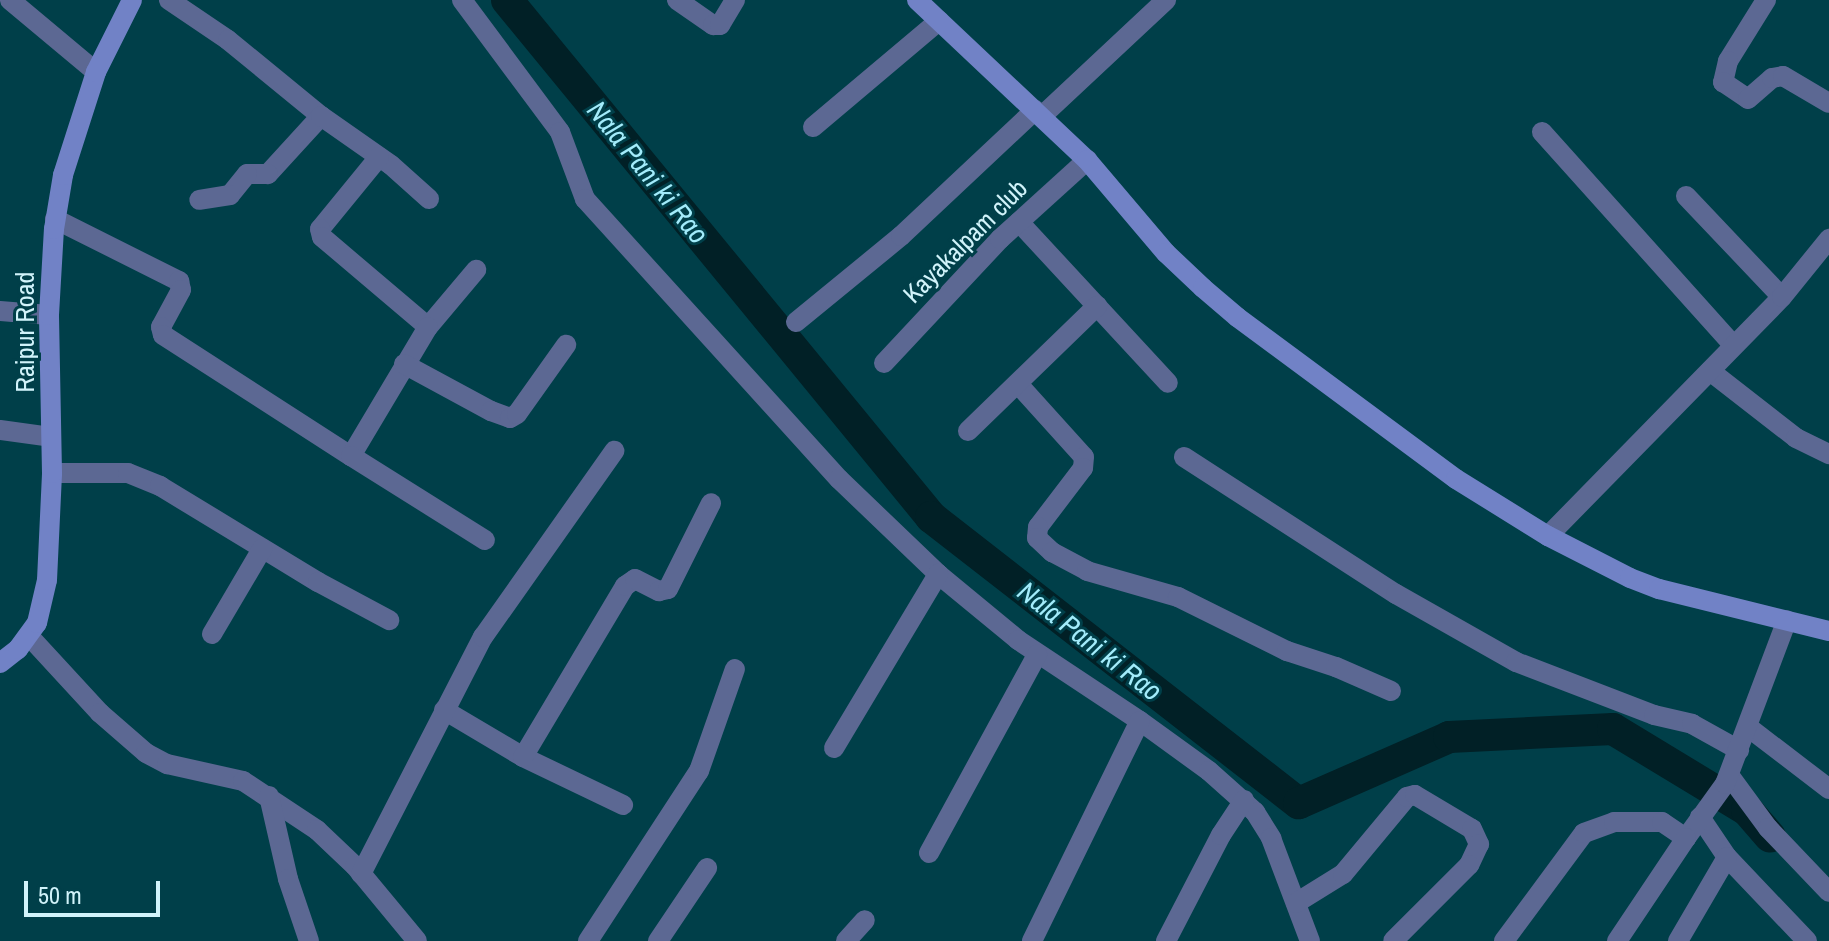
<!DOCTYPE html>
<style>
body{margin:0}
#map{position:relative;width:1829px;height:941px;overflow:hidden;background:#003f49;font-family:"Archivo Narrow",sans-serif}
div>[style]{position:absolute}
.river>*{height:32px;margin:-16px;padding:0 16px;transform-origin:16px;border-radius:16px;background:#012026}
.street>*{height:20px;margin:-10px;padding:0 10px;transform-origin:10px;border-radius:10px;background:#5c6893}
.secondary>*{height:20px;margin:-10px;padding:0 10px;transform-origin:10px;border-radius:10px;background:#7182c6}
span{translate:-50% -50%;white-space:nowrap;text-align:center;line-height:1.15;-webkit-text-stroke:6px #003f49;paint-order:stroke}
.street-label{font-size:26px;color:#d1f3fa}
.water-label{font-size:28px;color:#a3ecfb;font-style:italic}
.scale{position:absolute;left:24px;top:881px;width:136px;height:36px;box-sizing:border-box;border:4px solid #d1f3fa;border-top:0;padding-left:10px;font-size:24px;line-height:28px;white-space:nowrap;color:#d1f3fa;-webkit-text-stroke:6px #003f49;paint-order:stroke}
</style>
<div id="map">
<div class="river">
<i style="left:507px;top:0;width:669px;rotate:50.64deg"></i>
<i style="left:931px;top:517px;width:466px;rotate:37.9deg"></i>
<i style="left:1299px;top:803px;width:164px;rotate:-23.7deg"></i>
<i style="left:1449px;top:737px;width:164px;rotate:-2.8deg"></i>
<i style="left:1613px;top:729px;width:157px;rotate:31.2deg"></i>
<i style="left:1747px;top:810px;width:35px;rotate:49deg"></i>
</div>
<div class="street">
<i style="left:10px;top:0;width:112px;rotate:39.9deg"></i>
<i style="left:169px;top:0;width:71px;rotate:34.1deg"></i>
<i style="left:228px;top:40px;width:120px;rotate:39.3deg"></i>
<i style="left:321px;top:116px;width:79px;rotate:132.4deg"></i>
<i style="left:268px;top:174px;width:21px;rotate:180deg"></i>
<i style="left:247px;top:174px;width:27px;rotate:129deg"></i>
<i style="left:230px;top:195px;width:31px;rotate:171deg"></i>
<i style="left:462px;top:0;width:164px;rotate:53.4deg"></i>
<i style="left:560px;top:132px;width:72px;rotate:69.5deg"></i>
<i style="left:585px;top:199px;width:378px;rotate:47.8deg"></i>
<i style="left:839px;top:479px;width:137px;rotate:43.8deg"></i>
<i style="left:938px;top:574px;width:104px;rotate:39.5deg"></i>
<i style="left:1018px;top:640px;width:146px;rotate:33.6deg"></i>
<i style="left:1140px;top:721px;width:85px;rotate:35.9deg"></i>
<i style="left:1209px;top:771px;width:62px;rotate:41.7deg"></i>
<i style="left:1255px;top:812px;width:31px;rotate:58deg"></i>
<i style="left:1271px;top:838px;width:110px;rotate:69.3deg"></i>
<i style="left:677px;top:0;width:44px;rotate:34.8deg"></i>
<i style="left:713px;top:25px;width:7px"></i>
<i style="left:720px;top:25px;width:29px;rotate:-59deg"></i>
<i style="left:1766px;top:0;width:72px;rotate:121.9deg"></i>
<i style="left:1728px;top:61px;width:22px;rotate:103deg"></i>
<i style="left:1723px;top:82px;width:30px;rotate:34deg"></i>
<i style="left:1748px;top:99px;width:32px;rotate:-41deg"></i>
<i style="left:1772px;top:78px;width:11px;rotate:-10deg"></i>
<i style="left:1783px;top:76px;width:53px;rotate:30.4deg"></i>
<i style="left:321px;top:116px;width:85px;rotate:35deg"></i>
<i style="left:391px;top:165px;width:51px;rotate:41.8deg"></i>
<i style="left:1042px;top:116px;width:170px;rotate:-43.1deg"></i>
<i style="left:813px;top:127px;width:165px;rotate:-40.1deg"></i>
<i style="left:1542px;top:132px;width:285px;rotate:48.1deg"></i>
<i style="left:379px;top:157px;width:93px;rotate:129.3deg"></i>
<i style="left:320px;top:229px;width:8px;rotate:76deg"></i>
<i style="left:322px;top:237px;width:139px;rotate:40.3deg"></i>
<i style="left:428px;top:327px;width:75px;rotate:-49.9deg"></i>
<i style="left:1686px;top:196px;width:139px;rotate:46.5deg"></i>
<i style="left:55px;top:219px;width:139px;rotate:26.6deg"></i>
<i style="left:179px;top:281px;width:9px;rotate:77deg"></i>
<i style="left:181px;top:290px;width:42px;rotate:118.4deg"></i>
<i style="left:161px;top:327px;width:8px;rotate:76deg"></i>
<i style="left:163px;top:335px;width:224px;rotate:32.8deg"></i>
<i style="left:351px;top:456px;width:150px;rotate:-59.2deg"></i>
<i style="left:1019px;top:222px;width:219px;rotate:47.2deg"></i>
<i style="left:0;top:311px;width:49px;rotate:4.7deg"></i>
<i style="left:796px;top:322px;width:136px;rotate:-39.3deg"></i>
<i style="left:901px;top:236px;width:184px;rotate:-43.2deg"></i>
<i style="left:884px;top:363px;width:170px;rotate:-46.9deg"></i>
<i style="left:1000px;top:239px;width:118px;rotate:-42.2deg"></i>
<i style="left:404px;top:364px;width:99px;rotate:28.4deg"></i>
<i style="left:491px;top:411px;width:20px;rotate:20deg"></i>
<i style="left:510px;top:418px;width:8px;rotate:-30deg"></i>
<i style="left:517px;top:414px;width:85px;rotate:-54.6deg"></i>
<i style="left:1710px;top:371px;width:109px;rotate:37.9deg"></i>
<i style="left:1796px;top:438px;width:37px;rotate:26deg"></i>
<i style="left:1018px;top:384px;width:98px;rotate:47.9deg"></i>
<i style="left:1084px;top:457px;width:11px;rotate:95deg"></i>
<i style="left:1083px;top:468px;width:74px;rotate:127.3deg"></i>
<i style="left:1038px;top:527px;width:11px;rotate:95deg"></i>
<i style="left:1037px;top:538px;width:21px;rotate:43deg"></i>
<i style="left:1052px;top:552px;width:40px;rotate:28deg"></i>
<i style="left:1087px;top:571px;width:95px;rotate:15.9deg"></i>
<i style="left:1178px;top:597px;width:122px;rotate:26.4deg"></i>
<i style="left:1287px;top:651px;width:52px;rotate:18.1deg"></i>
<i style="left:1336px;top:667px;width:60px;rotate:23.6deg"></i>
<i style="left:0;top:430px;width:51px;rotate:7.8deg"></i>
<i style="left:968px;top:431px;width:180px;rotate:-44.1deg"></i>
<i style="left:351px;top:456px;width:158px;rotate:32.1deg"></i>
<i style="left:1184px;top:457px;width:252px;rotate:32.9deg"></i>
<i style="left:1396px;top:594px;width:138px;rotate:29.5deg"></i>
<i style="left:1516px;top:662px;width:148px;rotate:21deg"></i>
<i style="left:1654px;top:715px;width:39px;rotate:13deg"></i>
<i style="left:1692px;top:724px;width:54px;rotate:29deg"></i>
<i style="left:52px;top:473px;width:76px"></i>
<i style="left:128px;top:473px;width:35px;rotate:22deg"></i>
<i style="left:160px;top:486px;width:185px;rotate:31.3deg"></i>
<i style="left:318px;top:582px;width:81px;rotate:28.2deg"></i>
<i style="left:1548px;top:536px;width:334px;rotate:-45.6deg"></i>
<i style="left:1782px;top:297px;width:75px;rotate:-51deg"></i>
<i style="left:212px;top:634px;width:99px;rotate:-59.5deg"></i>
<i style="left:29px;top:636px;width:105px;rotate:47.3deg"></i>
<i style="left:100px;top:713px;width:61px;rotate:41deg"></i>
<i style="left:146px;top:753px;width:24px;rotate:28deg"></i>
<i style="left:167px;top:764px;width:78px;rotate:12.6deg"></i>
<i style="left:243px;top:781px;width:89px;rotate:33.5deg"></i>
<i style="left:317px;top:830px;width:52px;rotate:43.5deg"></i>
<i style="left:355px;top:866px;width:97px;rotate:50.4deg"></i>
<i style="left:444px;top:710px;width:92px;rotate:30.7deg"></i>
<i style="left:523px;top:757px;width:111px;rotate:25.6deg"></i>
<i style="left:1748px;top:727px;width:102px;rotate:37.4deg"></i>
<i style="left:834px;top:748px;width:203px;rotate:-59.1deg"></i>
<i style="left:523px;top:757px;width:199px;rotate:-59.2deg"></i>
<i style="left:625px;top:586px;width:12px;rotate:-35deg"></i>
<i style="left:635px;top:579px;width:27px;rotate:27deg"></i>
<i style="left:659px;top:591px;width:9px;rotate:-13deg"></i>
<i style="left:668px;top:589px;width:96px;rotate:-63.4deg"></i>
<i style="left:1729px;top:775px;width:66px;rotate:53.7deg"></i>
<i style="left:1768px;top:828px;width:88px;rotate:46.4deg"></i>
<i style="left:269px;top:796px;width:85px;rotate:77.1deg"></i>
<i style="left:288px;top:879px;width:65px;rotate:71.3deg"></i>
<i style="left:1700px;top:817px;width:48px;rotate:56deg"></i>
<i style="left:1727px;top:857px;width:116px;rotate:46.4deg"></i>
<i style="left:1686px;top:838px;width:67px;rotate:-54.2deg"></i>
<i style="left:1725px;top:784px;width:175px;rotate:-69.3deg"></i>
<i style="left:929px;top:853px;width:226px;rotate:-61.4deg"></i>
<i style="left:361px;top:874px;width:267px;rotate:-62.8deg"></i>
<i style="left:483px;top:637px;width:228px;rotate:-54.8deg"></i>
<i style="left:1296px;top:903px;width:55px;rotate:-31.7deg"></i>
<i style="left:1343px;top:874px;width:100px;rotate:-50.3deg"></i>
<i style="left:1407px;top:797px;width:8px;rotate:-14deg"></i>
<i style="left:1415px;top:795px;width:66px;rotate:30.8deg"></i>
<i style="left:1472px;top:829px;width:17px;rotate:65deg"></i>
<i style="left:1479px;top:844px;width:23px;rotate:115deg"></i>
<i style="left:1469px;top:865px;width:107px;rotate:135deg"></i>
<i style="left:588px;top:941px;width:203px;rotate:-56.9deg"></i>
<i style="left:699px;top:771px;width:108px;rotate:-70.6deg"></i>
<i style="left:658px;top:941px;width:88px;rotate:-56.1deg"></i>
<i style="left:846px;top:941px;width:28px;rotate:-48deg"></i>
<i style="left:1032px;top:941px;width:245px;rotate:-63.9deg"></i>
<i style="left:1166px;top:941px;width:119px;rotate:-62.6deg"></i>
<i style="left:1221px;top:835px;width:42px;rotate:-56.7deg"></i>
<i style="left:1504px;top:941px;width:134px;rotate:-53.5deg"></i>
<i style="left:1584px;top:833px;width:32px;rotate:-20deg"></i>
<i style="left:1614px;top:822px;width:48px"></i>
<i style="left:1662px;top:822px;width:29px;rotate:34deg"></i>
<i style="left:1686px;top:838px;width:124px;rotate:123.8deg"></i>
<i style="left:1678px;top:941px;width:97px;rotate:-59.7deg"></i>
</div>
<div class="secondary">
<i style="left:917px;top:0;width:233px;rotate:43.3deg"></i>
<i style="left:1087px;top:160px;width:122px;rotate:49.7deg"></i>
<i style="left:1166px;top:253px;width:51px;rotate:43.4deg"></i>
<i style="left:1203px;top:288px;width:45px;rotate:40.5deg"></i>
<i style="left:1237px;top:317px;width:272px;rotate:36.5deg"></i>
<i style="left:1456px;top:479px;width:108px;rotate:31.8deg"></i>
<i style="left:1548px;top:536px;width:92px;rotate:27.1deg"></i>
<i style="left:1630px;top:578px;width:31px;rotate:21deg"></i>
<i style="left:1659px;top:589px;width:175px;rotate:13.9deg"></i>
<i style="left:0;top:663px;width:23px;rotate:-38deg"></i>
<i style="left:18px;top:649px;width:32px;rotate:-54deg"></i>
<i style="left:37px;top:623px;width:44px;rotate:-76.9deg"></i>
<i style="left:47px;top:580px;width:107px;rotate:-87.3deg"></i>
<i style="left:52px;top:473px;width:158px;rotate:-91.1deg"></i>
<i style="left:49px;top:315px;width:86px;rotate:-86.7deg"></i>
<i style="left:54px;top:229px;width:55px;rotate:-80.5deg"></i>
<i style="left:63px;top:175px;width:108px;rotate:-72.2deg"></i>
<i style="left:96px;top:72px;width:80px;rotate:-63.4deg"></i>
</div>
<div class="street-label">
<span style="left:965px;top:241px;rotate:-45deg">Kayakalpam club</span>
<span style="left:25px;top:332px;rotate:-90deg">Raipur Road</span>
</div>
<div class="water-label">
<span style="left:648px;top:172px;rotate:51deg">Nala Pani ki Rao</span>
<span style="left:1090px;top:641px;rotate:38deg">Nala Pani ki Rao</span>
</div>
<div class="scale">50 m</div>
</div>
